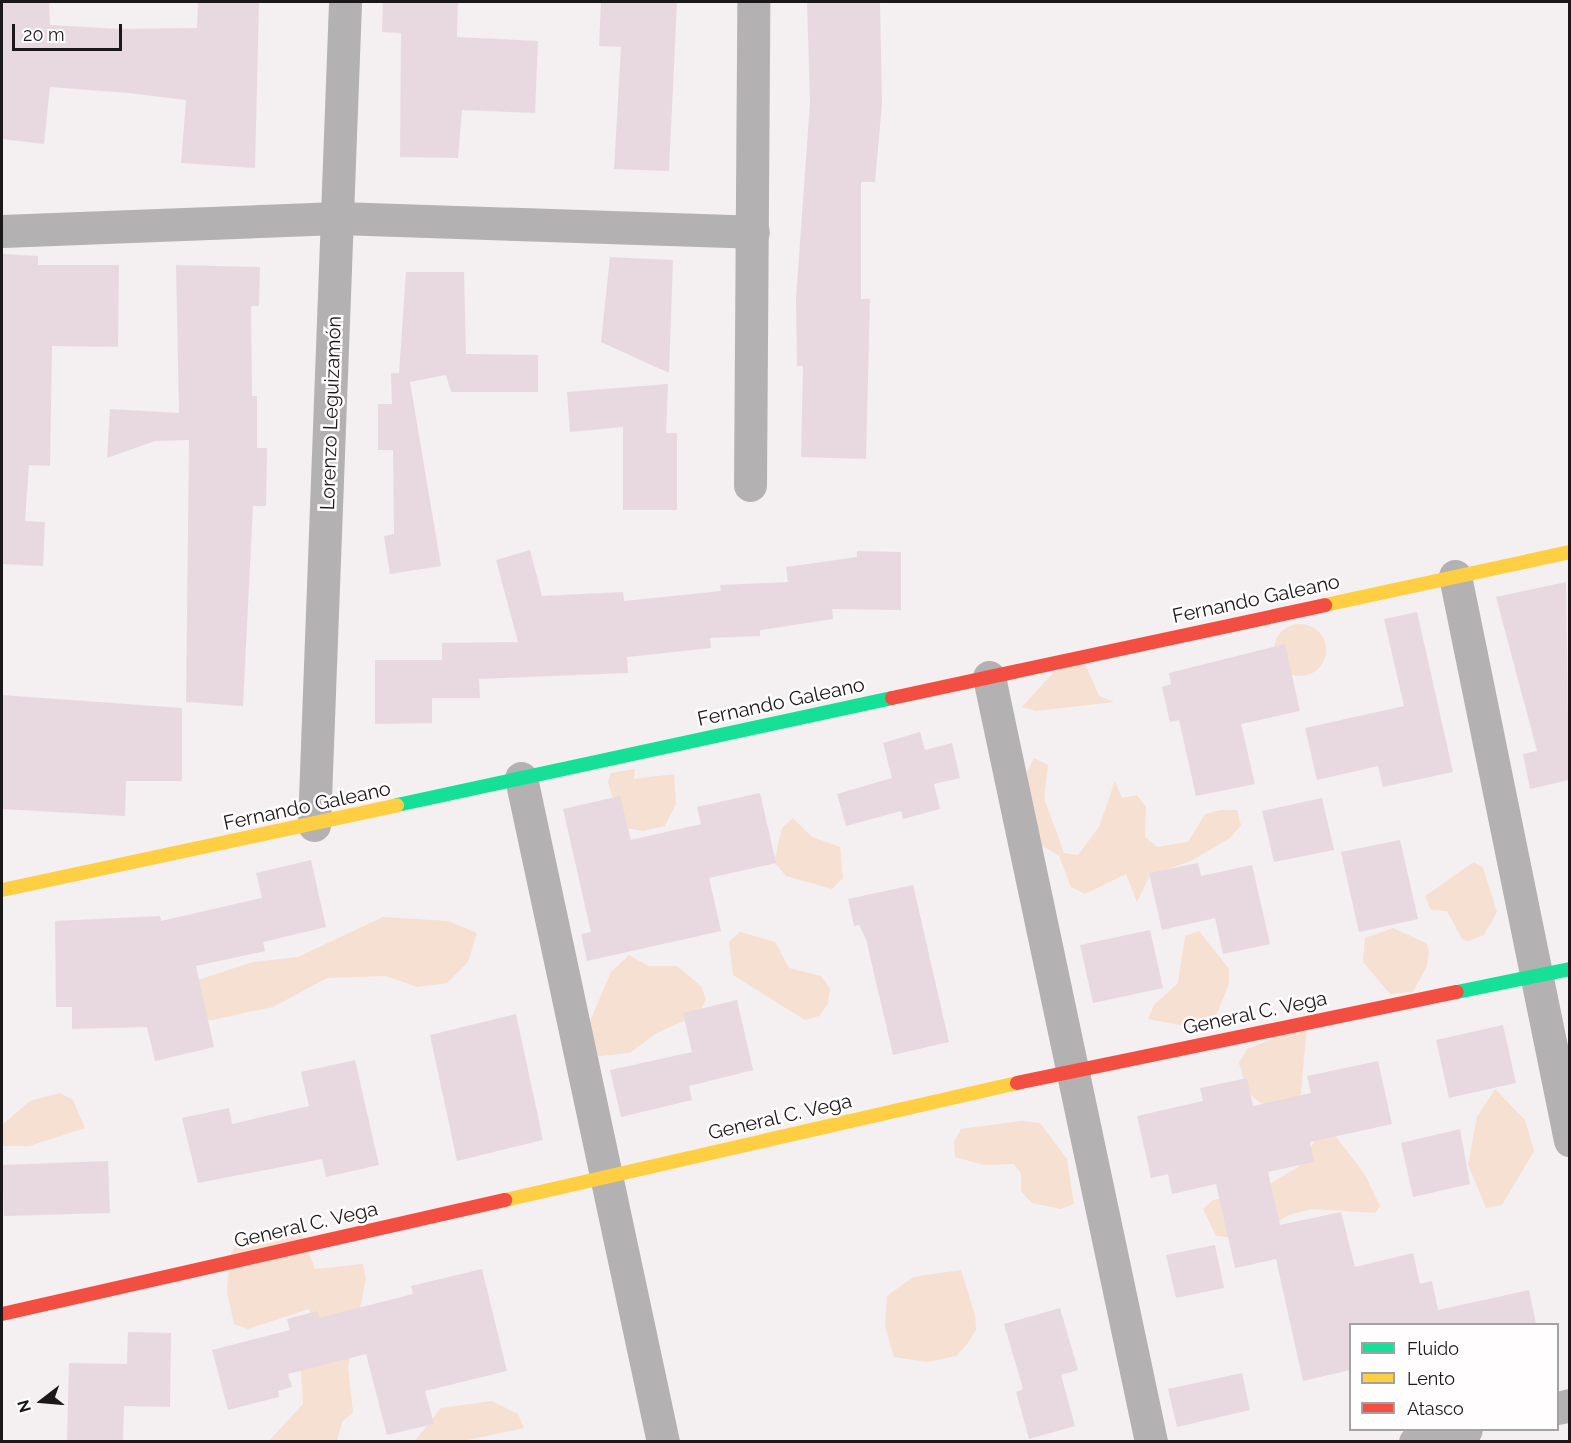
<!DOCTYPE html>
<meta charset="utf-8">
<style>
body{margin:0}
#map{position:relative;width:1571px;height:1443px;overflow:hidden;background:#f4eff0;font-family:Raleway,sans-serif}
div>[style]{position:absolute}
.green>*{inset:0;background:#f6e0d1}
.round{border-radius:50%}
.building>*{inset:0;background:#e8d9e1}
.street>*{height:33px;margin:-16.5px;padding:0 16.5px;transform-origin:16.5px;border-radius:16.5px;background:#b3b1b1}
.fast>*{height:14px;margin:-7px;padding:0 7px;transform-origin:7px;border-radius:7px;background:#16e098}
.slow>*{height:14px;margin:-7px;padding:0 7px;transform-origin:7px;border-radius:7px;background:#ffcf43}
.jam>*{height:14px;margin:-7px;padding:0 7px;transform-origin:7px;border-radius:7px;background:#f24e42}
span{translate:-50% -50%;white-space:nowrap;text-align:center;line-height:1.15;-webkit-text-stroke:5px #fffdfd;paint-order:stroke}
.street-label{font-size:20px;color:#1a1818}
.frame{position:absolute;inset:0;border:3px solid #1a1818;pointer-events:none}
.legend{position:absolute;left:1349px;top:1323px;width:210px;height:108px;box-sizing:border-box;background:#fffdfd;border:2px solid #a3a1a1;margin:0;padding:8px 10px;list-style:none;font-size:18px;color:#1a1818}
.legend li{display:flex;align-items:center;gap:12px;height:30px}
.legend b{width:30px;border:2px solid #a3a1a1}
.north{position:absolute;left:12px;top:1371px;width:60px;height:60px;-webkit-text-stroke:4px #fffdfd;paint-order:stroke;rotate:254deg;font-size:16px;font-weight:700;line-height:24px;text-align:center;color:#1a1818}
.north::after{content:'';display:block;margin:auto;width:21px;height:27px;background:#1a1818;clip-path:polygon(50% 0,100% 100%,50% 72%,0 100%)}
.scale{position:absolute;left:12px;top:24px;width:110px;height:27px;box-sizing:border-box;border:3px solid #1a1818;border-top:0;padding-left:8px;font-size:18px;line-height:21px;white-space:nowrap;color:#1a1818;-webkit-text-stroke:4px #fffdfd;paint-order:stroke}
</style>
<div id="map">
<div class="green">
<i class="round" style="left:1274px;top:624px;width:52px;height:52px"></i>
<i style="clip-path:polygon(1084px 661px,1099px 696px,1114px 702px,1036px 711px,1022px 707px,1054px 672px)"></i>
<i style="clip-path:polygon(1034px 758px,1048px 765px,1044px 798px,1064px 853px,1078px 855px,1099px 827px,1115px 781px,1122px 798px,1137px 795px,1146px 807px,1145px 837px,1157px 847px,1188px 842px,1205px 814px,1221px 810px,1237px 810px,1241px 825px,1230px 838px,1191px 861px,1150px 875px,1137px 902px,1126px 874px,1085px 894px,1071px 887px,1059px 856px,1032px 839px,1027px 772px)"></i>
<i style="clip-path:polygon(635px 769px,634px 779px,674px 774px,676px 804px,665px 826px,643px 831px,621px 827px,608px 782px,611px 773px)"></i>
<i style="clip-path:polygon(793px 818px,812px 837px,840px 847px,843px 878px,832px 889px,786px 876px,774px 862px,782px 828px)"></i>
<i style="clip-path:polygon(1474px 862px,1483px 868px,1497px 912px,1484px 935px,1468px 941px,1462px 939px,1447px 911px,1431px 910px,1425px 896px)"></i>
<i style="clip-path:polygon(383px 917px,448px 921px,477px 933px,468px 962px,447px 983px,417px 987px,386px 976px,327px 978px,273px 1007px,212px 1020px,181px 1018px,167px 990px,253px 962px,298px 957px)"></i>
<i style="clip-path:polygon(1393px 928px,1426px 943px,1429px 950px,1427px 966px,1413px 992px,1390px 994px,1363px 962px,1365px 938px)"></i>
<i style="clip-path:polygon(1199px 931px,1229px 969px,1229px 984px,1218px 1011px,1210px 1024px,1196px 1028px,1148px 1019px,1154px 1005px,1178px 983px,1185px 936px)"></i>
<i style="clip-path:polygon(740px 932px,775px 942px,789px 968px,821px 976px,830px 988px,828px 1004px,819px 1016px,805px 1020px,733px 975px,729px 942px)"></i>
<i style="clip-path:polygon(629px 955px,648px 966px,677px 966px,701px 986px,706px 999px,699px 1014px,655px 1034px,630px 1053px,599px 1056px,586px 1047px,585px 1033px,611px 972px)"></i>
<i style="clip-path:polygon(1307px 1025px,1300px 1104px,1272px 1108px,1259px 1102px,1247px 1091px,1239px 1063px,1247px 1049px)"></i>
<i style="clip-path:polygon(1495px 1089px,1525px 1120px,1534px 1151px,1502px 1205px,1486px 1208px,1468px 1164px,1477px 1117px)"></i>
<i style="clip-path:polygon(60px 1093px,73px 1100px,85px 1128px,29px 1146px,2px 1146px,2px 1125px,30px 1101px)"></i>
<i style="clip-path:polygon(1022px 1121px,1040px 1123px,1067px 1159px,1074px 1204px,1061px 1209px,1032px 1203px,1021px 1191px,1021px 1173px,1014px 1164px,984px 1165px,955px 1157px,954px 1142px,961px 1129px)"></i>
<i style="clip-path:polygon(1330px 1129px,1364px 1173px,1380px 1206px,1375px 1213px,1312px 1209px,1289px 1215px,1247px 1239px,1216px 1236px,1203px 1209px,1213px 1200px,1257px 1192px,1301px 1165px,1321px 1130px)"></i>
<i style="clip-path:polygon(301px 1232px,315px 1269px,363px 1264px,366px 1279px,348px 1367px,353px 1412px,342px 1422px,337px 1441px,269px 1441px,303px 1404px,301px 1372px,316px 1323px,309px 1309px,248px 1329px,234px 1324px,227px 1292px,230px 1256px,238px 1241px,251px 1233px)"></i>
<i style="clip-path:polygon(961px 1270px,975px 1315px,976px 1330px,967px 1344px,956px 1356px,927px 1362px,894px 1357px,885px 1326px,887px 1296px,913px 1277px)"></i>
<i style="clip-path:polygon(492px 1401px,518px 1414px,524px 1428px,463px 1441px,414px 1442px,441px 1408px)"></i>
</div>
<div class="building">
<i style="clip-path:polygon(2px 2px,49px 2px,50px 25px,120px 29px,197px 28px,198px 2px,259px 2px,255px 168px,181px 163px,186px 100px,129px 93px,50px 87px,44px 144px,2px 139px)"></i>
<i style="clip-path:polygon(383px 2px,458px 2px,457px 37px,538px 41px,535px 113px,462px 110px,458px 158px,400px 157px,401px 33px,382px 32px)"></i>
<i style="clip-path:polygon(601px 2px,677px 2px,669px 171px,614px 169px,621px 47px,599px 46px)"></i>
<i style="clip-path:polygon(807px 2px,880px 2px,882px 103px,875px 182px,861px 182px,861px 299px,870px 299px,866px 459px,801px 457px,803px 366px,797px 366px,796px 299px,810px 102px)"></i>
<i style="clip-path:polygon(2px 254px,38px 256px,38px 265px,119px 265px,118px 347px,52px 346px,50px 466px,29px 465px,25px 521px,45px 522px,43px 566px,2px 564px)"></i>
<i style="clip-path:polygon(610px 257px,673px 260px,669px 373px,601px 342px)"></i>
<i style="clip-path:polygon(176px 265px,260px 267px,259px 306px,251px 306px,252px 396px,257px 396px,257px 448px,267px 448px,266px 506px,253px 506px,243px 706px,186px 702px,189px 440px,155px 441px,107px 458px,110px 409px,179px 413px)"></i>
<i style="clip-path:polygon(406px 272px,464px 272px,466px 354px,538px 355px,538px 392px,451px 392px,446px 375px,410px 382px,441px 566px,390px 574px,384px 536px,394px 534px,393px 450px,378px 450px,378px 404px,392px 404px,391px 373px,399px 373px)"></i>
<i style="clip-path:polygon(668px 384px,666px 433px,677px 433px,677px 510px,623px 510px,623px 427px,570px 432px,567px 392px)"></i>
<i style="clip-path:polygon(530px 550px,542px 596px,623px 592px,624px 601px,721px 591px,720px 585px,788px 582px,786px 567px,857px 557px,857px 551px,901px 552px,901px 610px,832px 609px,833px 619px,760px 630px,760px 636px,710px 638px,711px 648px,627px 657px,628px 673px,479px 679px,480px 698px,432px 698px,432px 723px,375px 724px,375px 660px,442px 660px,442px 643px,518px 642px,496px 560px)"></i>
<i style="clip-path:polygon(1566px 582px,1569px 780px,1530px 789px,1523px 754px,1537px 751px,1496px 597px)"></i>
<i style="clip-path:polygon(1417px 612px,1453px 772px,1383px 787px,1378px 766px,1317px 780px,1305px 728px,1404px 706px,1384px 619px)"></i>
<i style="clip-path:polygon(1285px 644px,1300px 711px,1241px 724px,1255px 784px,1196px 796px,1179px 720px,1170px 722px,1162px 687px,1171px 684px,1169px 673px)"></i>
<i style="clip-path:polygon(2px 695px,182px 708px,182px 781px,126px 781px,125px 816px,2px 809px)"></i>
<i style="clip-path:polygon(920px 732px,925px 750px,952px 743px,960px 778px,934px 784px,940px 809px,903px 819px,901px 811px,846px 826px,837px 794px,892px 778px,883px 743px)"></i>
<i style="clip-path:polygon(760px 793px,776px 863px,709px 878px,721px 931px,587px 961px,581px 934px,591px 932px,563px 809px,620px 796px,631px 840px,701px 824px,697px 807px)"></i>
<i style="clip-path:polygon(1322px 798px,1334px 850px,1274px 862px,1262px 811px)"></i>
<i style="clip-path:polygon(1400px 840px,1418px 919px,1359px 932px,1341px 852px)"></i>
<i style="clip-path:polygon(311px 860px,326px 927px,263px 942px,265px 951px,196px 966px,214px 1047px,155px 1061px,147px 1027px,72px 1029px,72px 1007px,56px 1007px,55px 921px,160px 916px,161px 921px,262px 898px,256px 873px)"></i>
<i style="clip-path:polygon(1198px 863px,1201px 876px,1252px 865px,1270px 944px,1223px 954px,1215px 918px,1162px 930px,1149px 873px)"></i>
<i style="clip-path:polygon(913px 885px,949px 1042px,893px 1055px,866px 939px,859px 925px,854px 926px,848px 899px)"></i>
<i style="clip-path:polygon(1150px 930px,1163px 988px,1093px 1003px,1080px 945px)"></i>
<i style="clip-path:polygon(737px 1000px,753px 1070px,689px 1086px,692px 1100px,621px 1117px,610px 1070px,692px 1052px,683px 1013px)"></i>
<i style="clip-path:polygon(516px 1014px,543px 1140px,457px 1161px,430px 1035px)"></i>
<i style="clip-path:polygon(1503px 1025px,1516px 1083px,1449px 1098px,1436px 1040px)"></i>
<i style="clip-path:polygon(355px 1060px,379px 1165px,326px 1177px,322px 1159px,198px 1183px,182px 1118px,229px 1108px,232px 1124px,309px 1106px,301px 1072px)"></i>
<i style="clip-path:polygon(1378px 1061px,1392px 1124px,1310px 1142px,1314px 1162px,1268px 1172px,1280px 1225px,1341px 1212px,1355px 1267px,1413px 1253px,1420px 1284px,1432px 1281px,1438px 1310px,1529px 1290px,1536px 1324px,1350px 1324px,1350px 1370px,1303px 1381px,1276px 1259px,1235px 1268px,1216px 1184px,1172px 1194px,1168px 1174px,1151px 1178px,1137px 1116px,1203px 1101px,1200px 1088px,1247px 1078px,1253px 1106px,1311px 1093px,1307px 1076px)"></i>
<i style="clip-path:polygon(1460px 1129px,1470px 1184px,1413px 1197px,1401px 1143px)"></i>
<i style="clip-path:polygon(108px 1161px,110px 1213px,4px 1216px,2px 1165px)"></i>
<i style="clip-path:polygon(1215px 1245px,1224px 1288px,1176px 1298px,1166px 1255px)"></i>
<i style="clip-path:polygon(482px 1269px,507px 1371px,425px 1391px,434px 1424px,387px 1435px,366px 1354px,288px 1374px,292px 1387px,278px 1391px,279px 1397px,228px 1410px,212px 1350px,290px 1330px,287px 1319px,317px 1311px,319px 1318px,413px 1294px,411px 1286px)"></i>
<i style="clip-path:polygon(1060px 1308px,1078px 1370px,1061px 1375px,1075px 1426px,1029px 1439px,1016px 1392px,1023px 1389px,1004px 1324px)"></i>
<i style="clip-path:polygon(128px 1332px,171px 1333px,170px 1407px,124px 1406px,123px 1442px,67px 1442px,69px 1363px,127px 1364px)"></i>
<i style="clip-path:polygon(1242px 1373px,1250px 1410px,1177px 1427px,1168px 1389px)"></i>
</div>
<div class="street">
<i style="left:2px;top:231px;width:336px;rotate:-2.2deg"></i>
<i style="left:338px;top:218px;width:415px;rotate:1.9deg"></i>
<i style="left:750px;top:485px;width:483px;rotate:-89.6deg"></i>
<i style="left:1455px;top:576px;width:576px;rotate:78.48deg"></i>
<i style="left:989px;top:677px;width:782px;rotate:78.04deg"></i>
<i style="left:521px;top:778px;width:679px;rotate:77.93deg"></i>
<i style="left:314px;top:825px;width:824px;rotate:-87.84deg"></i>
<i style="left:1558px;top:1408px;width:12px;rotate:-14deg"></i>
<i style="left:1415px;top:1442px;width:52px;rotate:-13.2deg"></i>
</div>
<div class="fast">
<i style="left:397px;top:805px;width:506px;rotate:-12.2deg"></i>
<i style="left:1457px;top:992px;width:115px;rotate:-11.5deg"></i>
</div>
<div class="slow">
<i style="left:1325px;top:605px;width:251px;rotate:-12.2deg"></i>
<i style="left:2px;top:890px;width:404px;rotate:-12.1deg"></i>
<i style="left:505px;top:1200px;width:525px;rotate:-12.87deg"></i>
</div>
<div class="jam">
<i style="left:892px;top:698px;width:443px;rotate:-12.1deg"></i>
<i style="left:1017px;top:1083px;width:449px;rotate:-11.7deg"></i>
<i style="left:2px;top:1314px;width:516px;rotate:-12.77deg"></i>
</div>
<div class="street-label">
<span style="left:331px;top:413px;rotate:-88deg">Lorenzo Leguizamón</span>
<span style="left:1256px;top:599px;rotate:-12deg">Fernando Galeano</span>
<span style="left:781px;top:702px;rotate:-12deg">Fernando Galeano</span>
<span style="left:307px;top:806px;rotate:-12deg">Fernando Galeano</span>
<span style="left:1255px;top:1013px;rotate:-12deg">General C. Vega</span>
<span style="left:780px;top:1117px;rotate:-13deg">General C. Vega</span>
<span style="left:306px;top:1225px;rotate:-13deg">General C. Vega</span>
</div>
<div class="frame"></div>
<ul class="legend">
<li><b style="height:8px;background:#16e098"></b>Fluido</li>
<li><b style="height:8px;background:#ffcf43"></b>Lento</li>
<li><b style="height:8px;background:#f24e42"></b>Atasco</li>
</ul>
<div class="north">N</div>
<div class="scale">20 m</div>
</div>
